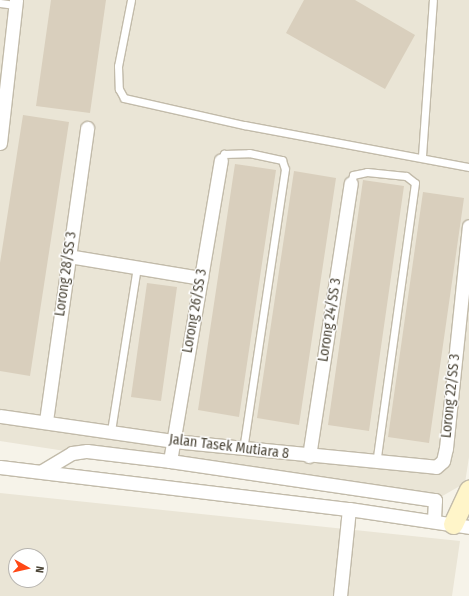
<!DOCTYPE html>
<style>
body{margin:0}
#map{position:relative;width:469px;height:596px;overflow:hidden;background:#f6f3e9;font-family:"Fira Sans Condensed",sans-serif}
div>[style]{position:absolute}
.residential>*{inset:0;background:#eae5d6}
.building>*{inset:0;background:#d9cfbd}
.roads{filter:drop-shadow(1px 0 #c2bbaa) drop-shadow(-1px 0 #c2bbaa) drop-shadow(0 1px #c2bbaa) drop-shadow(0 -1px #c2bbaa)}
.service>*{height:7px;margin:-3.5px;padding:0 3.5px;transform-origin:3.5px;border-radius:3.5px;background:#fff}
.minor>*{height:13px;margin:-6.5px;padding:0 6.5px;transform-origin:6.5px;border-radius:6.5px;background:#fff}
.secondary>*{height:19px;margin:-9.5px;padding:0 9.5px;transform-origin:9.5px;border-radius:9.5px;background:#fff5c9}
span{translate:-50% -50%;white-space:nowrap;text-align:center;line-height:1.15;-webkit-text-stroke:3px #fff;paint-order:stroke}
.street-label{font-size:14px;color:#4a4436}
.north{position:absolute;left:8px;top:548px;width:40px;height:40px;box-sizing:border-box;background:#fff;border:1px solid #b7b4af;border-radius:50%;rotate:98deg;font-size:11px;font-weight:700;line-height:16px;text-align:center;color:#4a4436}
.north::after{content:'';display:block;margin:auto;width:14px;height:18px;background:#ff4816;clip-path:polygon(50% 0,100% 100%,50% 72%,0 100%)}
</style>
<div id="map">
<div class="residential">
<i style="clip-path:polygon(0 0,469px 0,469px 457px,465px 483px,425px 506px,0 441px)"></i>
<i style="clip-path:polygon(evenodd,0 493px,460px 541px,452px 596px,0 596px,0 493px,16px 556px,40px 556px,40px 580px,16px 580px,16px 556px)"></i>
</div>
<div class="building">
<i style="clip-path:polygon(51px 0,106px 0,90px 113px,36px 106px)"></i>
<i style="clip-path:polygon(304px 0,355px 0,415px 35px,385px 89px,286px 33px)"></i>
<i style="clip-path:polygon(23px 115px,69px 122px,30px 376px,0 371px,0 263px)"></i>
<i style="clip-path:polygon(235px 164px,276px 170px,239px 417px,198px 410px)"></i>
<i style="clip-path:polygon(294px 171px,336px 178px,299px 425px,257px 418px)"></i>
<i style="clip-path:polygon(363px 180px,404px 186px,369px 431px,328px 425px)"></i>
<i style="clip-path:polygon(423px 192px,464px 198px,429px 443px,388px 437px)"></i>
<i style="clip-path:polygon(147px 283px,177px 287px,161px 401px,131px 397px)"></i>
</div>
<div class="roads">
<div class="service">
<i style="left:131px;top:0;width:67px;rotate:101.1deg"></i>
<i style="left:118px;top:66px;width:23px;rotate:88deg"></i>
<i style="left:119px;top:89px;width:10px;rotate:61deg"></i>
<i style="left:124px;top:98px;width:123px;rotate:12.7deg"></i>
<i style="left:244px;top:125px;width:229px;rotate:10.6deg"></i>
<i style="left:0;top:3px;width:15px;rotate:8deg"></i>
<i style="left:422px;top:156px;width:156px;rotate:-86deg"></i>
<i style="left:221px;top:160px;width:7px;rotate:-63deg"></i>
<i style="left:224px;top:154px;width:25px;rotate:-2deg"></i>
<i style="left:249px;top:153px;width:34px;rotate:12deg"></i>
<i style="left:282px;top:160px;width:9px;rotate:72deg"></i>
<i style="left:285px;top:169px;width:283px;rotate:98.5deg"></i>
<i style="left:351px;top:183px;width:8px;rotate:-76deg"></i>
<i style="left:353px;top:175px;width:14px;rotate:-12deg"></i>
<i style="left:367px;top:172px;width:39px;rotate:6deg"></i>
<i style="left:406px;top:176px;width:11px;rotate:38deg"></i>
<i style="left:415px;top:183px;width:283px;rotate:97.9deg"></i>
<i style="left:111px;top:431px;width:166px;rotate:-81deg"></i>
</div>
<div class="minor">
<i style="left:0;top:143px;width:144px;rotate:-83.6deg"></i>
<i style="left:68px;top:256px;width:135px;rotate:9.4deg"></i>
<i style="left:0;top:416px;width:175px;rotate:8.2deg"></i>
<i style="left:173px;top:441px;width:264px;rotate:5.6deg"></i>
<i style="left:436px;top:467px;width:9px;rotate:-41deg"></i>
<i style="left:443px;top:461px;width:13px;rotate:-77deg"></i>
<i style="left:446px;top:448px;width:223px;rotate:-84.1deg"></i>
<i style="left:46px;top:421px;width:296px;rotate:-82deg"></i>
<i style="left:309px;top:456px;width:276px;rotate:-81.3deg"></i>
<i style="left:170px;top:461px;width:305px;rotate:-80.4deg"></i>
<i style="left:0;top:467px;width:352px;rotate:6.9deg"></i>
<i style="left:349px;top:509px;width:121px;rotate:8.5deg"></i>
<i style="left:42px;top:471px;width:35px;rotate:-31deg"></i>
<i style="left:72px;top:453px;width:15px;rotate:-8deg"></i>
<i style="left:87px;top:451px;width:84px;rotate:6.9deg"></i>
<i style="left:170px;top:461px;width:268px;rotate:8.4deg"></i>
<i style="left:435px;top:500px;width:21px;rotate:93deg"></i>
<i style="left:340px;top:596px;width:87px;rotate:-84.1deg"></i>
</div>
<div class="secondary">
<i style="left:453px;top:524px;width:38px;rotate:-65deg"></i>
</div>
</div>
<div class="street-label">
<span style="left:66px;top:274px;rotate:-82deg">Lorong 28/SS 3</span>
<span style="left:195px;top:311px;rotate:-80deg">Lorong 26/SS 3</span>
<span style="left:330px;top:320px;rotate:-81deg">Lorong 24/SS 3</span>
<span style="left:451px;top:396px;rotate:-84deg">Lorong 22/SS 3</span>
<span style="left:229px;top:447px;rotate:7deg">Jalan Tasek Mutiara 8</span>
</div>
<div class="north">N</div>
</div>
